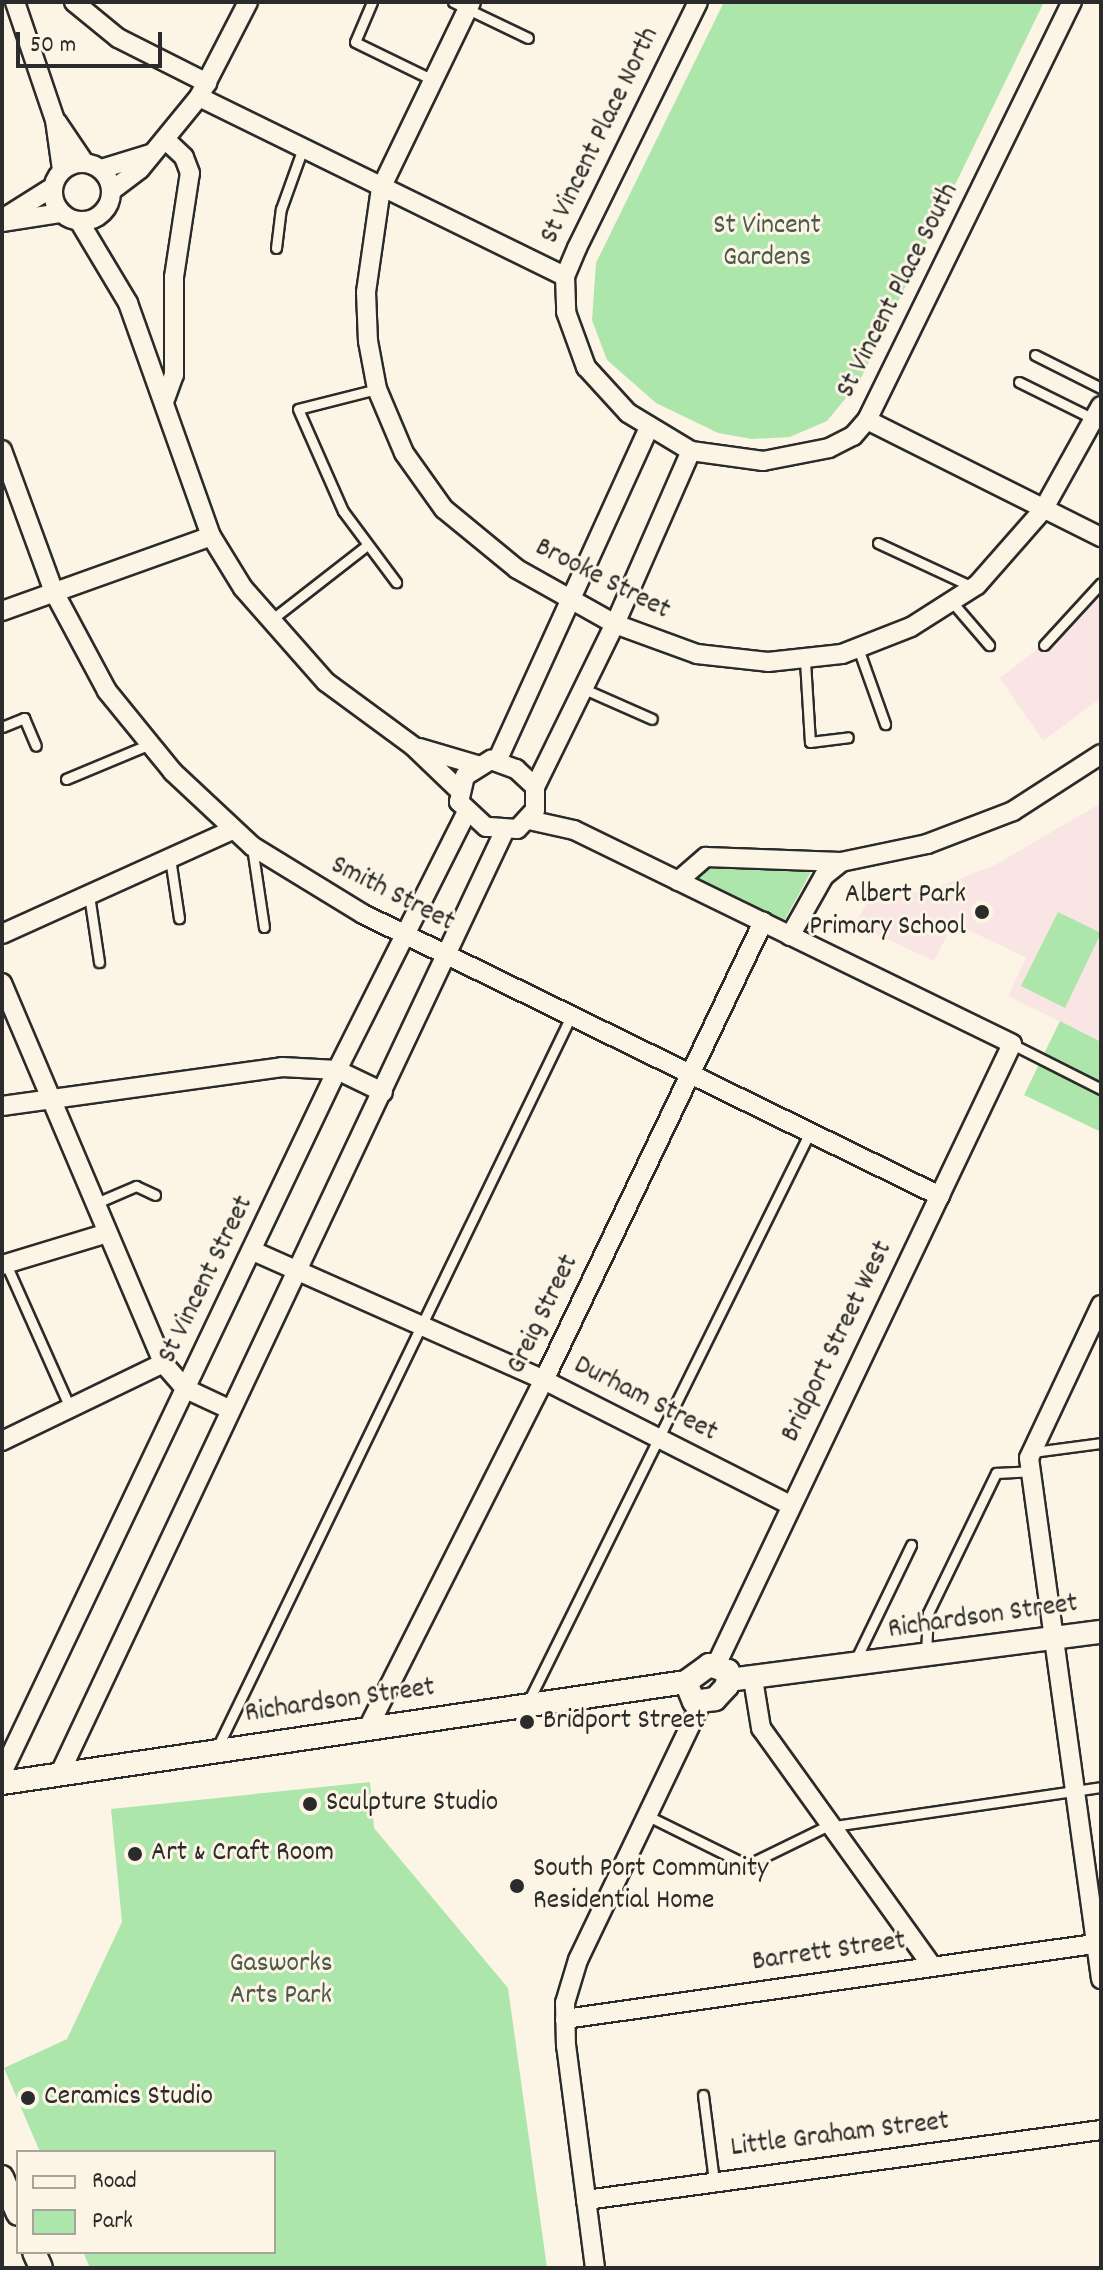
<!DOCTYPE html>
<style>
body{margin:0}
#map{position:relative;width:1103px;height:2270px;overflow:hidden;background:#fcf5e5;font-family:Dekko,sans-serif}
div>[style]{position:absolute}
.built>*{inset:0;background:#f8e5e4}
.green>*{inset:0;background:#ace6ab}
.roads{filter:drop-shadow(2px 0 #2b2b2b) drop-shadow(-2px 0 #2b2b2b) drop-shadow(0 2px #2b2b2b) drop-shadow(0 -2px #2b2b2b)}
.service>*{height:9px;margin:-4.5px;padding:0 4.5px;transform-origin:4.5px;border-radius:4.5px;background:#fcf5e5}
.minor>*{height:18px;margin:-9px;padding:0 9px;transform-origin:9px;border-radius:9px;background:#fcf5e5}
.minor>.ring{margin:-9px;padding:0;box-sizing:content-box;background:none;border:18px solid #fcf5e5;border-radius:50%}
.tertiary>*{height:22px;margin:-11px;padding:0 11px;transform-origin:11px;border-radius:11px;background:#fcf5e5}
.dots>*{width:22px;height:22px;translate:-50% -50%;box-sizing:border-box;border:4px solid #fcf5e5;border-radius:50%}
span{translate:-50% -50%;white-space:nowrap;text-align:center;line-height:1.15;-webkit-text-stroke:6px #fcf5e5;paint-order:stroke}
.street-label{font-size:28px;color:#2b2b2b}
.park-label{font-size:28px;color:#4b5a4b}
.poi-label{font-size:28px;color:#2b2b2b}
.right{translate:-100% -50%;text-align:right}
.left{translate:0 -50%;text-align:left}
.frame{position:absolute;inset:0;border:4px solid #2b2b2b;pointer-events:none}
.legend{position:absolute;left:16px;top:2150px;width:260px;height:104px;box-sizing:border-box;background:#fcf5e5;border:2px solid #a8a49b;margin:0;padding:10px 14px;list-style:none;font-size:24px;color:#2b2b2b}
.legend li{display:flex;align-items:center;gap:16px;height:40px}
.legend b{width:40px;border:2px solid #a8a49b}
.scale{position:absolute;left:16px;top:32px;width:146px;height:36px;box-sizing:border-box;border:4px solid #2b2b2b;border-top:0;padding-left:10px;font-size:24px;line-height:28px;white-space:nowrap;color:#2b2b2b;-webkit-text-stroke:6px #fcf5e5;paint-order:stroke}
</style>
<div id="map">
<div class="built">
<i style="clip-path:polygon(1101px 584px,1101px 698px,1043px 741px,1000px 678px,1043px 645px)"></i>
<i style="clip-path:polygon(1101px 803px,1101px 1042px,1008px 996px,1026px 958px,1000px 945px,953px 923px,934px 961px,855px 924px,868px 901px,933px 889px,995px 865px)"></i>
</div>
<div class="green">
<i style="clip-path:polygon(724px 2px,1044px 2px,859px 382px,827px 421px,790px 437px,752px 439px,718px 433px,656px 403px,607px 360px,592px 320px,596px 263px)"></i>
<i style="clip-path:polygon(705px 865px,798px 872px,813px 868px,783px 923px,695px 877px)"></i>
<i style="clip-path:polygon(1058px 912px,1101px 933px,1065px 1008px,1021px 986px)"></i>
<i style="clip-path:polygon(1060px 1021px,1101px 1042px,1101px 1132px,1024px 1095px)"></i>
<i style="clip-path:polygon(370px 1782px,374px 1828px,508px 1988px,547px 2268px,90px 2268px,83px 2252px,274px 2252px,274px 2152px,40px 2152px,4px 2068px,67px 2039px,122px 1922px,111px 1809px)"></i>
</div>
<div class="roads">
<div class="service">
<i style="left:372px;top:2px;width:43px;rotate:113deg"></i>
<i style="left:355px;top:42px;width:87px;rotate:26deg"></i>
<i style="left:453px;top:2px;width:83px;rotate:25.6deg"></i>
<i style="left:276px;top:248px;width:39px;rotate:-83deg"></i>
<i style="left:281px;top:209px;width:65px;rotate:-70.2deg"></i>
<i style="left:1035px;top:355px;width:74px;rotate:26.6deg"></i>
<i style="left:1019px;top:382px;width:84px;rotate:26.3deg"></i>
<i style="left:377px;top:389px;width:81px;rotate:165.8deg"></i>
<i style="left:298px;top:409px;width:111px;rotate:66.2deg"></i>
<i style="left:343px;top:511px;width:89px;rotate:53.3deg"></i>
<i style="left:878px;top:543px;width:105px;rotate:24.9deg"></i>
<i style="left:952px;top:602px;width:57px;rotate:49.3deg"></i>
<i style="left:271px;top:620px;width:120px;rotate:-37.9deg"></i>
<i style="left:1044px;top:645px;width:84px;rotate:-47.4deg"></i>
<i style="left:858px;top:648px;width:81px;rotate:70.4deg"></i>
<i style="left:805px;top:661px;width:81px;rotate:86.5deg"></i>
<i style="left:810px;top:742px;width:38px;rotate:-7deg"></i>
<i style="left:584px;top:689px;width:74px;rotate:23.8deg"></i>
<i style="left:2px;top:727px;width:24px;rotate:-22deg"></i>
<i style="left:24px;top:718px;width:30px;rotate:67deg"></i>
<i style="left:66px;top:779px;width:91px;rotate:-22.6deg"></i>
<i style="left:252px;top:847px;width:81px;rotate:81.5deg"></i>
<i style="left:170px;top:858px;width:61px;rotate:81.5deg"></i>
<i style="left:89px;top:895px;width:68px;rotate:81.5deg"></i>
<i style="left:1012px;top:1044px;width:100px;rotate:26.8deg"></i>
<i style="left:94px;top:1204px;width:46px;rotate:-23.2deg"></i>
<i style="left:136px;top:1186px;width:21px;rotate:25deg"></i>
<i style="left:6px;top:1264px;width:158px;rotate:66deg"></i>
<i style="left:1033px;top:1452px;width:69px;rotate:-7.5deg"></i>
<i style="left:926px;top:1654px;width:41px;rotate:-87.2deg"></i>
<i style="left:928px;top:1613px;width:156px;rotate:-64.1deg"></i>
<i style="left:996px;top:1473px;width:34px;rotate:-3deg"></i>
<i style="left:855px;top:1661px;width:129px;rotate:-64.2deg"></i>
<i style="left:528px;top:1702px;width:636px;rotate:-63.68deg"></i>
<i style="left:217px;top:1748px;width:813px;rotate:-64.19deg"></i>
<i style="left:650px;top:1817px;width:108px;rotate:26.3deg"></i>
<i style="left:747px;top:1865px;width:93px;rotate:-26deg"></i>
<i style="left:834px;top:1826px;width:270px;rotate:-8.3deg"></i>
<i style="left:703px;top:2095px;width:87px;rotate:82.7deg"></i>
</div>
<div class="minor">
<i style="left:15px;top:2px;width:125px;rotate:71.3deg"></i>
<i style="left:55px;top:120px;width:50px;rotate:82deg"></i>
<i style="left:74px;top:2px;width:57px;rotate:39.3deg"></i>
<i style="left:118px;top:38px;width:100px;rotate:26.8deg"></i>
<i style="left:471px;top:2px;width:207px;rotate:115.8deg"></i>
<i style="left:381px;top:188px;width:105px;rotate:98.2deg"></i>
<i style="left:366px;top:292px;width:49px;rotate:87.7deg"></i>
<i style="left:368px;top:341px;width:49px;rotate:79.4deg"></i>
<i style="left:377px;top:389px;width:69px;rotate:67.1deg"></i>
<i style="left:404px;top:453px;width:69px;rotate:54.5deg"></i>
<i style="left:444px;top:509px;width:94px;rotate:39.4deg"></i>
<i style="left:517px;top:569px;width:112px;rotate:29.3deg"></i>
<i style="left:615px;top:624px;width:87px;rotate:20.1deg"></i>
<i style="left:697px;top:654px;width:71px;rotate:6.4deg"></i>
<i style="left:768px;top:662px;width:74px;rotate:-6.2deg"></i>
<i style="left:842px;top:654px;width:74px;rotate:-21.4deg"></i>
<i style="left:911px;top:627px;width:78px;rotate:-32.5deg"></i>
<i style="left:977px;top:585px;width:100px;rotate:-48.7deg"></i>
<i style="left:1043px;top:510px;width:119px;rotate:-60.9deg"></i>
<i style="left:698px;top:2px;width:274px;rotate:116.2deg"></i>
<i style="left:577px;top:248px;width:30px;rotate:113deg"></i>
<i style="left:565px;top:276px;width:36px;rotate:88deg"></i>
<i style="left:566px;top:312px;width:59px;rotate:70deg"></i>
<i style="left:586px;top:367px;width:62px;rotate:47.6deg"></i>
<i style="left:628px;top:413px;width:74px;rotate:31.1deg"></i>
<i style="left:691px;top:451px;width:73px;rotate:7.9deg"></i>
<i style="left:763px;top:461px;width:67px;rotate:-11.1deg"></i>
<i style="left:829px;top:448px;width:27px;rotate:-27deg"></i>
<i style="left:853px;top:436px;width:21px;rotate:-49deg"></i>
<i style="left:867px;top:420px;width:466px;rotate:-63.9deg"></i>
<i style="left:199px;top:97px;width:407px;rotate:26.1deg"></i>
<i style="left:57px;top:122px;width:48px;rotate:56deg"></i>
<i class="ring" style="left:53px;top:163px;width:40px;height:40px"></i>
<i style="left:101px;top:169px;width:51px;rotate:-17deg"></i>
<i style="left:111px;top:191px;width:36px;rotate:-37deg"></i>
<i style="left:140px;top:169px;width:93px;rotate:-50.7deg"></i>
<i style="left:199px;top:97px;width:107px;rotate:-62.7deg"></i>
<i style="left:2px;top:219px;width:60px;rotate:-32.1deg"></i>
<i style="left:79px;top:221px;width:96px;rotate:59.1deg"></i>
<i style="left:128px;top:303px;width:247px;rotate:70.4deg"></i>
<i style="left:211px;top:536px;width:61px;rotate:58.4deg"></i>
<i style="left:243px;top:588px;width:125px;rotate:48.6deg"></i>
<i style="left:326px;top:682px;width:108px;rotate:36.3deg"></i>
<i style="left:413px;top:746px;width:65px;rotate:43.8deg"></i>
<i style="left:2px;top:222px;width:60px;rotate:-8.7deg"></i>
<i style="left:164px;top:402px;width:29px;rotate:-70deg"></i>
<i style="left:174px;top:375px;width:98px;rotate:-90deg"></i>
<i style="left:174px;top:277px;width:105px;rotate:-81.3deg"></i>
<i style="left:190px;top:173px;width:17px;rotate:-111deg"></i>
<i style="left:184px;top:157px;width:25px;rotate:-137deg"></i>
<i style="left:867px;top:420px;width:262px;rotate:26.6deg"></i>
<i style="left:2px;top:450px;width:151px;rotate:69.9deg"></i>
<i style="left:54px;top:592px;width:112px;rotate:61.8deg"></i>
<i style="left:107px;top:691px;width:104px;rotate:50.8deg"></i>
<i style="left:173px;top:772px;width:108px;rotate:43.1deg"></i>
<i style="left:252px;top:846px;width:130px;rotate:31.5deg"></i>
<i style="left:363px;top:914px;width:642px;rotate:26.05deg"></i>
<i style="left:2px;top:611px;width:222px;rotate:-19.7deg"></i>
<i style="left:419px;top:748px;width:60px;rotate:16.3deg"></i>
<i style="left:491px;top:760px;width:27px;rotate:20deg"></i>
<i style="left:516px;top:769px;width:26px;rotate:43deg"></i>
<i style="left:535px;top:787px;width:23px;rotate:90deg"></i>
<i style="left:535px;top:810px;width:26px;rotate:133deg"></i>
<i style="left:517px;top:829px;width:31px;rotate:-176deg"></i>
<i style="left:486px;top:827px;width:37px;rotate:-137deg"></i>
<i style="left:459px;top:802px;width:27px;rotate:-77deg"></i>
<i style="left:465px;top:776px;width:31px;rotate:-32deg"></i>
<i style="left:497px;top:761px;width:366px;rotate:-65.5deg"></i>
<i style="left:535px;top:787px;width:182px;rotate:-63.9deg"></i>
<i style="left:615px;top:624px;width:189px;rotate:-66.3deg"></i>
<i style="left:529px;top:820px;width:46px;rotate:12.5deg"></i>
<i style="left:574px;top:830px;width:487px;rotate:26deg"></i>
<i style="left:1012px;top:1044px;width:688px;rotate:115.48deg"></i>
<i style="left:678px;top:881px;width:37px;rotate:-41deg"></i>
<i style="left:706px;top:857px;width:135px;rotate:2.1deg"></i>
<i style="left:841px;top:862px;width:88px;rotate:-11.8deg"></i>
<i style="left:927px;top:844px;width:92px;rotate:-21deg"></i>
<i style="left:1013px;top:811px;width:105px;rotate:-32.9deg"></i>
<i style="left:2px;top:934px;width:252px;rotate:-24.3deg"></i>
<i style="left:790px;top:936px;width:69px;rotate:-60.5deg"></i>
<i style="left:824px;top:876px;width:22px;rotate:-39deg"></i>
<i style="left:2px;top:983px;width:413px;rotate:67deg"></i>
<i style="left:163px;top:1363px;width:35px;rotate:49deg"></i>
<i style="left:186px;top:1389px;width:47px;rotate:24.9deg"></i>
<i style="left:2px;top:1106px;width:283px;rotate:-7.9deg"></i>
<i style="left:282px;top:1067px;width:55px;rotate:3.1deg"></i>
<i style="left:337px;top:1070px;width:51px;rotate:25.6deg"></i>
<i style="left:253px;top:1251px;width:318px;rotate:23.9deg"></i>
<i style="left:544px;top:1380px;width:276px;rotate:26.9deg"></i>
<i style="left:2px;top:1265px;width:110px;rotate:-16.9deg"></i>
<i style="left:1101px;top:1305px;width:169px;rotate:115.2deg"></i>
<i style="left:1029px;top:1458px;width:526px;rotate:82.13deg"></i>
<i style="left:2px;top:1441px;width:179px;rotate:-25.8deg"></i>
<i style="left:753px;top:1679px;width:50px;rotate:80.7deg"></i>
<i style="left:761px;top:1728px;width:294px;rotate:54.3deg"></i>
<i style="left:368px;top:1728px;width:390px;rotate:-63.2deg"></i>
<i style="left:544px;top:1380px;width:508px;rotate:-64.44deg"></i>
<i style="left:2px;top:1773px;width:779px;rotate:-64.52deg"></i>
<i style="left:337px;top:1070px;width:288px;rotate:-63.3deg"></i>
<i style="left:59px;top:1775px;width:1043px;rotate:-64.74deg"></i>
<i style="left:565px;top:2019px;width:541px;rotate:-8.07deg"></i>
<i style="left:586px;top:2200px;width:520px;rotate:-7.74deg"></i>
<i style="left:595px;top:2268px;width:224px;rotate:-97.4deg"></i>
<i style="left:566px;top:2046px;width:43px;rotate:-91.3deg"></i>
<i style="left:565px;top:2003px;width:45px;rotate:-73.2deg"></i>
<i style="left:578px;top:1960px;width:285px;rotate:-64.4deg"></i>
</div>
<div class="tertiary">
<i style="left:709px;top:1665px;width:20px;rotate:18deg"></i>
<i style="left:728px;top:1671px;width:15px;rotate:94deg"></i>
<i style="left:727px;top:1686px;width:18px;rotate:133deg"></i>
<i style="left:715px;top:1699px;width:21px;rotate:172deg"></i>
<i style="left:694px;top:1702px;width:22px;rotate:-112deg"></i>
<i style="left:686px;top:1682px;width:29px;rotate:-36deg"></i>
<i style="left:729px;top:1680px;width:375px;rotate:-7.4deg"></i>
<i style="left:2px;top:1783px;width:691px;rotate:-8.4deg"></i>
<i style="left:2px;top:2177px;width:40px;rotate:66.6deg"></i>
<i style="left:34px;top:2252px;width:17px;rotate:66deg"></i>
</div>
</div>
<div class="dots">
<i style="left:982px;top:912px;background:#2b2b2b"></i>
<i style="left:527px;top:1722px;background:#2b2b2b"></i>
<i style="left:310px;top:1804px;background:#2b2b2b"></i>
<i style="left:135px;top:1854px;background:#2b2b2b"></i>
<i style="left:517px;top:1886px;background:#2b2b2b"></i>
<i style="left:28px;top:2098px;background:#2b2b2b"></i>
</div>
<div class="street-label">
<span style="left:601px;top:136px;rotate:-64deg">St Vincent Place North</span>
<span style="left:899px;top:291px;rotate:-63deg">St Vincent Place South</span>
<span style="left:602px;top:580px;rotate:27deg">Brooke Street</span>
<span style="left:392px;top:895px;rotate:27deg">Smith Street</span>
<span style="left:207px;top:1280px;rotate:-64deg">St Vincent Street</span>
<span style="left:544px;top:1315px;rotate:-64deg">Greig Street</span>
<span style="left:838px;top:1342px;rotate:-64deg">Bridport Street West</span>
<span style="left:645px;top:1400px;rotate:27deg">Durham Street</span>
<span style="left:983px;top:1618px;rotate:-8deg">Richardson Street</span>
<span style="left:340px;top:1702px;rotate:-8deg">Richardson Street</span>
<span style="left:829px;top:1953px;rotate:-8deg">Barrett Street</span>
<span style="left:840px;top:2136px;rotate:-7deg">Little Graham Street</span>
</div>
<div class="park-label">
<span style="left:767px;top:243px">St Vincent<br>Gardens</span>
<span style="left:281px;top:1981px">Gasworks<br>Arts Park</span>
</div>
<div class="poi-label">
<span class="right" style="left:966px;top:912px">Albert Park<br>Primary School</span>
<span class="left" style="left:543px;top:1722px">Bridport Street</span>
<span class="left" style="left:326px;top:1804px">Sculpture Studio</span>
<span class="left" style="left:151px;top:1854px">Art &amp; Craft Room</span>
<span class="left" style="left:533px;top:1886px">South Port Community<br>Residential Home</span>
<span class="left" style="left:44px;top:2098px">Ceramics Studio</span>
</div>
<div class="frame"></div>
<ul class="legend">
<li><b style="height:10px;background:#fcf5e5"></b>Road</li>
<li><b style="height:22px;background:#ace6ab"></b>Park</li>
</ul>
<div class="scale">50 m</div>
</div>
